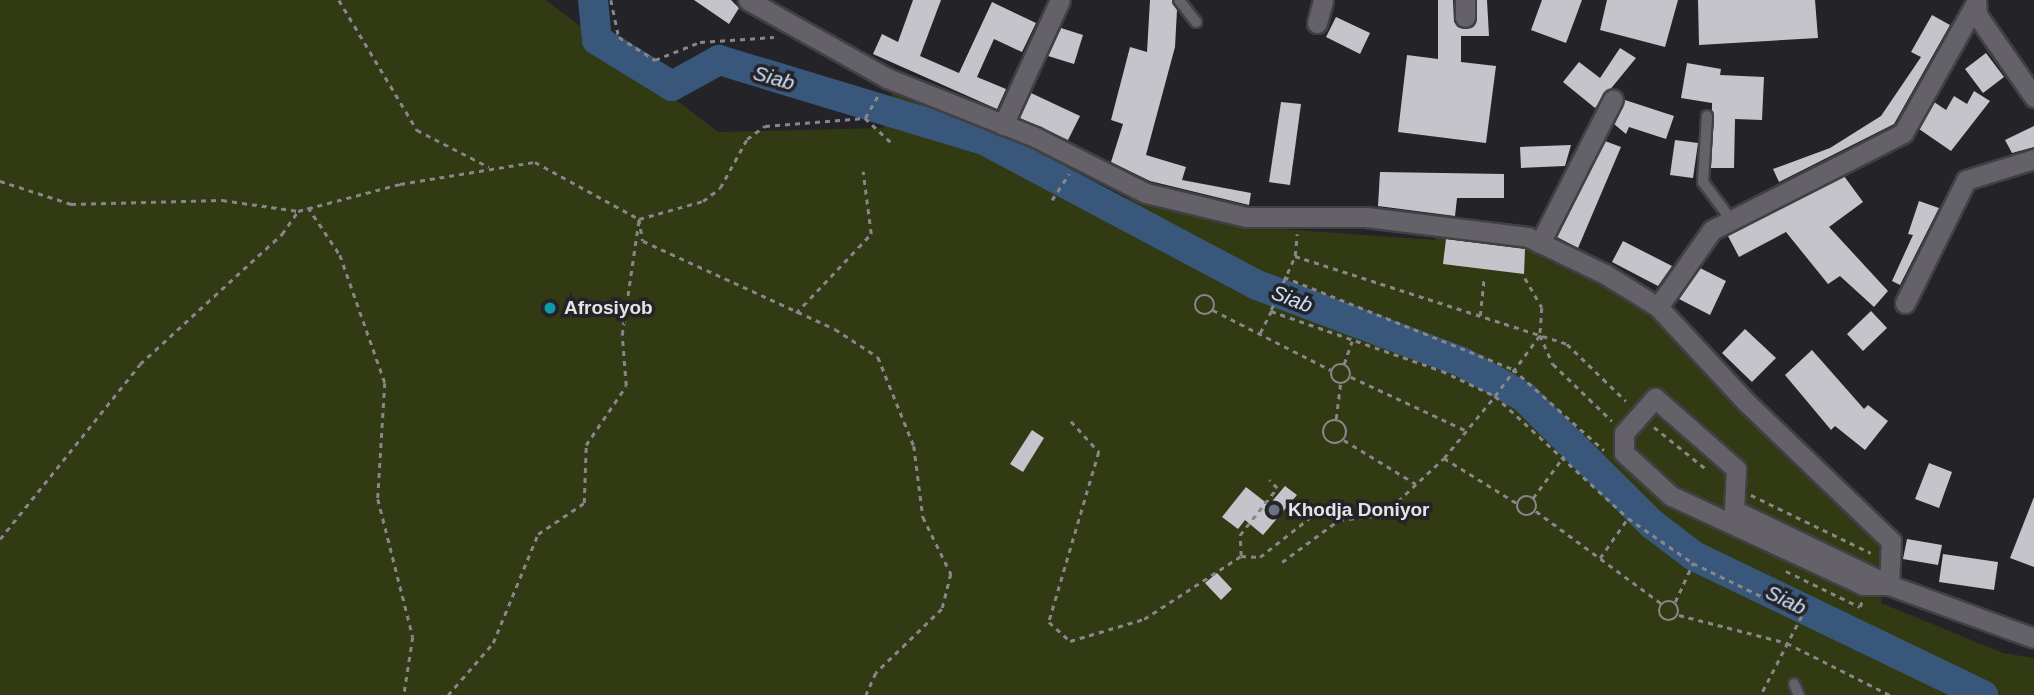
<!DOCTYPE html>
<style>
body{margin:0}
#map{position:relative;width:2034px;height:695px;overflow:hidden;background:#242328;font-family:Arial,sans-serif}
div>[style]{position:absolute}
.green>*{inset:0;background:#313a13}
.river>*{height:30px;margin:-15px;padding:0 15px;transform-origin:15px;border-radius:15px;background:#38577b}
.building>*{inset:0;background:#c6c4cb}
.path>*{height:2.5px;margin-top:-1.25px;transform-origin:0;background:repeating-linear-gradient(90deg,#87868b 0 5px,transparent 0 10px)}
.path>.ring{margin:-1.25px;padding:0;box-sizing:content-box;background:none;border:2.5px solid #87868b;border-radius:50%}
.roads{filter:drop-shadow(2px 0 #414044) drop-shadow(-2px 0 #414044) drop-shadow(0 2px #414044) drop-shadow(0 -2px #414044)}
.lane>*{height:10px;margin:-5px;padding:0 5px;transform-origin:5px;border-radius:5px;background:#646268}
.street>*{height:19px;margin:-9.5px;padding:0 9.5px;transform-origin:9.5px;border-radius:9.5px;background:#646268}
.dots>*{width:19px;height:19px;translate:-50% -50%;box-sizing:border-box;border:4px solid #242328;border-radius:50%}
span{translate:-50% -50%;white-space:nowrap;text-align:center;line-height:1.15;-webkit-text-stroke:7px #242328;paint-order:stroke}
.poi-label{font-size:19px;color:#e4e3e7;font-weight:700}
.left{translate:0 -50%;text-align:left}
.water-label{font-size:21px;color:#cde1fa;font-style:italic}
</style>
<div id="map">
<div class="green">
<i style="clip-path:polygon(0 0,546px 0,718px 132px,884px 128px,895px 82px,1081px 187px,1237px 226px,1435px 240px,1437px 231px,1543px 247px,1542px 258px,1624px 295px,1669px 329px,1885px 524px,1881px 603px,2003px 653px,2034px 658px,2034px 695px,0 695px)"></i>
</div>
<div class="river">
<i style="left:593px;top:0;width:40px;rotate:84.3deg"></i>
<i style="left:597px;top:40px;width:88px;rotate:31.5deg"></i>
<i style="left:672px;top:86px;width:54px;rotate:-29deg"></i>
<i style="left:719px;top:60px;width:277px;rotate:16.8deg"></i>
<i style="left:984px;top:140px;width:309px;rotate:28deg"></i>
<i style="left:1257px;top:285px;width:219px;rotate:20.6deg"></i>
<i style="left:1462px;top:362px;width:71px;rotate:29.4deg"></i>
<i style="left:1524px;top:397px;width:180px;rotate:44.8deg"></i>
<i style="left:1652px;top:524px;width:53px;rotate:37.3deg"></i>
<i style="left:1694px;top:556px;width:321px;rotate:25.7deg"></i>
</div>
<div class="building">
<i style="clip-path:polygon(694px 0,731px 0,739px 8px,729px 24px)"></i>
<i style="clip-path:polygon(913px 0,941px 0,920px 56px,959px 73px,992px 2px,1036px 23px,1022px 52px,994px 39px,977px 77px,1006px 89px,997px 109px,873px 54px,882px 34px,898px 42px)"></i>
<i style="clip-path:polygon(1150px 0,1172px 0,1177px 10px,1175px 47px,1146px 155px,1186px 167px,1182px 180px,1251px 193px,1249px 205px,1150px 181px,1111px 162px,1123px 124px,1111px 120px,1130px 47px,1147px 52px)"></i>
<i style="clip-path:polygon(1438px 0,1453px 0,1454px 22px,1464px 29px,1476px 22px,1477px 0,1487px 0,1489px 36px,1461px 36px,1461px 62px,1496px 66px,1486px 143px,1398px 132px,1407px 55px,1438px 59px)"></i>
<i style="clip-path:polygon(1542px 0,1582px 0,1566px 43px,1531px 30px)"></i>
<i style="clip-path:polygon(1607px 0,1678px 0,1665px 47px,1600px 30px)"></i>
<i style="clip-path:polygon(1698px 0,1815px 0,1818px 38px,1699px 45px)"></i>
<i style="clip-path:polygon(1932px 15px,1950px 25px,1894px 124px,1779px 182px,1773px 169px,1830px 148px,1881px 116px,1921px 57px,1911px 52px)"></i>
<i style="clip-path:polygon(1336px 17px,1370px 33px,1360px 54px,1326px 37px)"></i>
<i style="clip-path:polygon(1061px 28px,1083px 35px,1074px 64px,1048px 56px)"></i>
<i style="clip-path:polygon(1620px 48px,1636px 58px,1595px 108px,1563px 82px,1579px 62px,1600px 78px)"></i>
<i style="clip-path:polygon(1986px 53px,2004px 77px,1983px 93px,1965px 69px)"></i>
<i style="clip-path:polygon(1687px 63px,1721px 69px,1720px 75px,1764px 77px,1762px 120px,1735px 119px,1734px 168px,1711px 168px,1712px 103px,1681px 98px)"></i>
<i style="clip-path:polygon(1974px 91px,1990px 101px,1951px 151px,1919px 129px,1934px 102px,1946px 110px,1954px 96px,1967px 104px)"></i>
<i style="clip-path:polygon(1031px 93px,1080px 116px,1068px 140px,1020px 118px)"></i>
<i style="clip-path:polygon(1625px 100px,1674px 116px,1666px 139px,1629px 127px,1626px 134px,1614px 124px)"></i>
<i style="clip-path:polygon(1281px 102px,1301px 104px,1290px 185px,1269px 182px)"></i>
<i style="clip-path:polygon(2034px 126px,2034px 147px,2012px 153px,2005px 140px)"></i>
<i style="clip-path:polygon(1675px 140px,1698px 143px,1693px 178px,1670px 175px)"></i>
<i style="clip-path:polygon(1605px 141px,1621px 147px,1578px 248px,1557px 237px)"></i>
<i style="clip-path:polygon(1571px 145px,1565px 166px,1521px 168px,1520px 147px)"></i>
<i style="clip-path:polygon(1380px 172px,1504px 174px,1504px 198px,1457px 198px,1455px 216px,1378px 206px)"></i>
<i style="clip-path:polygon(1844px 176px,1863px 202px,1829px 227px,1888px 291px,1874px 307px,1840px 276px,1828px 284px,1786px 232px,1739px 257px,1728px 236px)"></i>
<i style="clip-path:polygon(1919px 201px,1939px 208px,1900px 285px,1892px 281px,1913px 235px,1908px 234px)"></i>
<i style="clip-path:polygon(1446px 239px,1525px 249px,1524px 274px,1443px 264px)"></i>
<i style="clip-path:polygon(1623px 241px,1672px 266px,1658px 286px,1612px 262px)"></i>
<i style="clip-path:polygon(1700px 268px,1726px 281px,1710px 315px,1679px 299px)"></i>
<i style="clip-path:polygon(1871px 311px,1887px 328px,1863px 351px,1847px 334px)"></i>
<i style="clip-path:polygon(1745px 329px,1776px 358px,1752px 382px,1722px 353px)"></i>
<i style="clip-path:polygon(1812px 350px,1864px 409px,1868px 405px,1888px 421px,1865px 450px,1835px 426px,1831px 430px,1785px 375px)"></i>
<i style="clip-path:polygon(1032px 430px,1044px 438px,1023px 472px,1010px 464px)"></i>
<i style="clip-path:polygon(1929px 463px,1952px 472px,1939px 508px,1915px 499px)"></i>
<i style="clip-path:polygon(1285px 486px,1297px 495px,1263px 535px,1245px 520px,1238px 529px,1222px 517px,1246px 487px,1269px 505px)"></i>
<i style="clip-path:polygon(2034px 497px,2034px 567px,2010px 558px)"></i>
<i style="clip-path:polygon(1907px 539px,1942px 545px,1938px 565px,1903px 559px)"></i>
<i style="clip-path:polygon(1943px 554px,1998px 562px,1994px 590px,1939px 582px)"></i>
<i style="clip-path:polygon(1217px 573px,1232px 589px,1221px 600px,1205px 583px)"></i>
</div>
<div class="path">
<i style="left:339px;top:0;width:152px;rotate:59deg"></i>
<i style="left:417px;top:130px;width:81px;rotate:27.2deg"></i>
<i style="left:611px;top:0;width:38px;rotate:78deg"></i>
<i style="left:619px;top:37px;width:43px;rotate:32.6deg"></i>
<i style="left:655px;top:60px;width:48px;rotate:-21.8deg"></i>
<i style="left:700px;top:42px;width:74px;rotate:-3.9deg"></i>
<i style="left:865px;top:118px;width:28px;rotate:-60deg"></i>
<i style="left:865px;top:118px;width:38px;rotate:43deg"></i>
<i style="left:0;top:181px;width:75px;rotate:17.9deg"></i>
<i style="left:71px;top:204px;width:151px;rotate:-1.5deg"></i>
<i style="left:222px;top:200px;width:77px;rotate:8.2deg"></i>
<i style="left:1052px;top:200px;width:31px;rotate:-57deg"></i>
<i style="left:308px;top:207px;width:58px;rotate:56.3deg"></i>
<i style="left:340px;top:255px;width:136px;rotate:70.6deg"></i>
<i style="left:385px;top:383px;width:116px;rotate:93.5deg"></i>
<i style="left:378px;top:499px;width:142px;rotate:75.8deg"></i>
<i style="left:413px;top:637px;width:59px;rotate:98.8deg"></i>
<i style="left:1295px;top:256px;width:286px;rotate:17.9deg"></i>
<i style="left:1567px;top:344px;width:82px;rotate:44deg"></i>
<i style="left:1284px;top:277px;width:247px;rotate:21.9deg"></i>
<i style="left:1513px;top:369px;width:122px;rotate:41.7deg"></i>
<i style="left:1525px;top:278px;width:34px;rotate:60deg"></i>
<i style="left:1542px;top:308px;width:27px;rotate:94deg"></i>
<i style="left:1540px;top:335px;width:32px;rotate:66deg"></i>
<i style="left:1553px;top:364px;width:82px;rotate:44deg"></i>
<i class="ring" style="left:1195px;top:295px;width:17.5px;height:17.5px"></i>
<i style="left:1213px;top:310px;width:132px;rotate:27deg"></i>
<i style="left:1271px;top:310px;width:59px;rotate:-66deg"></i>
<i style="left:1295px;top:256px;width:22px;rotate:-85deg"></i>
<i style="left:796px;top:313px;width:109px;rotate:-46.5deg"></i>
<i style="left:871px;top:234px;width:63px;rotate:-97.4deg"></i>
<i style="left:1480px;top:316px;width:39px;rotate:-84deg"></i>
<i style="left:1260px;top:333px;width:25px;rotate:-63deg"></i>
<i style="left:1271px;top:311px;width:181px;rotate:19.3deg"></i>
<i style="left:1442px;top:371px;width:59px;rotate:25.3deg"></i>
<i style="left:1495px;top:396px;width:76px;rotate:-53.6deg"></i>
<i class="ring" style="left:1331px;top:364px;width:17.5px;height:17.5px"></i>
<i style="left:1344px;top:364px;width:24px;rotate:-71deg"></i>
<i style="left:1351px;top:377px;width:126px;rotate:24.9deg"></i>
<i style="left:1336px;top:419px;width:35px;rotate:-83deg"></i>
<i class="ring" style="left:1323px;top:420px;width:21.5px;height:21.5px"></i>
<i style="left:1071px;top:421px;width:42px;rotate:47.9deg"></i>
<i style="left:1099px;top:452px;width:177px;rotate:106.4deg"></i>
<i style="left:1049px;top:622px;width:28px;rotate:42deg"></i>
<i style="left:1070px;top:641px;width:77px;rotate:-16.6deg"></i>
<i style="left:1144px;top:619px;width:116px;rotate:-33deg"></i>
<i style="left:1241px;top:556px;width:19px;rotate:3deg"></i>
<i style="left:1260px;top:557px;width:79px;rotate:-38.3deg"></i>
<i style="left:1322px;top:508px;width:21px;rotate:35deg"></i>
<i style="left:1654px;top:427px;width:67px;rotate:38.9deg"></i>
<i style="left:1344px;top:440px;width:84px;rotate:31.4deg"></i>
<i style="left:1444px;top:458px;width:86px;rotate:31.7deg"></i>
<i style="left:1751px;top:495px;width:133px;rotate:25.8deg"></i>
<i class="ring" style="left:1517px;top:496px;width:17.5px;height:17.5px"></i>
<i style="left:1533px;top:498px;width:52px;rotate:-53.6deg"></i>
<i style="left:1536px;top:511px;width:157px;rotate:36.4deg"></i>
<i style="left:0;top:539px;width:224px;rotate:-51.3deg"></i>
<i style="left:140px;top:364px;width:193px;rotate:-42.5deg"></i>
<i style="left:282px;top:234px;width:28px;rotate:-55deg"></i>
<i style="left:298px;top:211px;width:106px;rotate:-14.8deg"></i>
<i style="left:400px;top:184px;width:137px;rotate:-9.3deg"></i>
<i style="left:535px;top:162px;width:119px;rotate:28.7deg"></i>
<i style="left:639px;top:219px;width:22px;rotate:80deg"></i>
<i style="left:643px;top:241px;width:211px;rotate:24.6deg"></i>
<i style="left:835px;top:329px;width:51px;rotate:33.1deg"></i>
<i style="left:878px;top:357px;width:96px;rotate:68deg"></i>
<i style="left:914px;top:446px;width:72px;rotate:82.8deg"></i>
<i style="left:923px;top:517px;width:64px;rotate:63.8deg"></i>
<i style="left:951px;top:574px;width:36px;rotate:104deg"></i>
<i style="left:942px;top:609px;width:92px;rotate:135.9deg"></i>
<i style="left:876px;top:673px;width:24px;rotate:114deg"></i>
<i style="left:1241px;top:556px;width:21px;rotate:-93deg"></i>
<i style="left:1240px;top:535px;width:60px;rotate:-51.8deg"></i>
<i style="left:1277px;top:488px;width:11px;rotate:-135deg"></i>
<i style="left:1600px;top:558px;width:49px;rotate:-55deg"></i>
<i style="left:1282px;top:562px;width:71px;rotate:-36.4deg"></i>
<i style="left:1339px;top:520px;width:44px;rotate:-6.5deg"></i>
<i style="left:1383px;top:515px;width:83px;rotate:-43.1deg"></i>
<i style="left:1444px;top:458px;width:80px;rotate:-50.6deg"></i>
<i style="left:1495px;top:396px;width:180px;rotate:42.5deg"></i>
<i style="left:1628px;top:518px;width:79px;rotate:34.7deg"></i>
<i style="left:1693px;top:563px;width:121px;rotate:25.9deg"></i>
<i style="left:1802px;top:616px;width:89px;rotate:117.4deg"></i>
<i style="left:1786px;top:571px;width:82px;rotate:25.9deg"></i>
<i style="left:1860px;top:607px;width:6px;rotate:-72deg"></i>
<i class="ring" style="left:1659px;top:601px;width:17.5px;height:17.5px"></i>
<i style="left:1675px;top:602px;width:43px;rotate:-65.2deg"></i>
<i style="left:1679px;top:615px;width:112px;rotate:14.5deg"></i>
<i style="left:1787px;top:643px;width:115px;rotate:26.8deg"></i>
<i style="left:448px;top:695px;width:69px;rotate:-49.1deg"></i>
<i style="left:493px;top:643px;width:118px;rotate:-67.6deg"></i>
<i style="left:538px;top:534px;width:55px;rotate:-34deg"></i>
<i style="left:584px;top:503px;width:58px;rotate:-88deg"></i>
<i style="left:586px;top:445px;width:71px;rotate:-55.9deg"></i>
<i style="left:626px;top:386px;width:51px;rotate:-94.5deg"></i>
<i style="left:622px;top:335px;width:117px;rotate:-81.7deg"></i>
<i style="left:639px;top:219px;width:66px;rotate:-15.7deg"></i>
<i style="left:703px;top:201px;width:21px;rotate:-37deg"></i>
<i style="left:720px;top:188px;width:56px;rotate:-61.1deg"></i>
<i style="left:747px;top:139px;width:22px;rotate:-36deg"></i>
<i style="left:765px;top:126px;width:100px;rotate:-4.6deg"></i>
</div>
<div class="roads">
<div class="lane">
<i style="left:1179px;top:0;width:28px;rotate:52deg"></i>
<i style="left:1707px;top:116px;width:66px;rotate:93.5deg"></i>
<i style="left:1703px;top:182px;width:49px;rotate:53.4deg"></i>
<i style="left:1794px;top:684px;width:12px;rotate:66deg"></i>
</div>
<div class="street">
<i style="left:748px;top:0;width:159px;rotate:29.3deg"></i>
<i style="left:887px;top:78px;width:159px;rotate:21.7deg"></i>
<i style="left:1035px;top:137px;width:124px;rotate:26.8deg"></i>
<i style="left:1146px;top:193px;width:103px;rotate:13.5deg"></i>
<i style="left:1246px;top:217px;width:120px"></i>
<i style="left:1366px;top:217px;width:163px;rotate:7deg"></i>
<i style="left:1528px;top:237px;width:85px;rotate:25.7deg"></i>
<i style="left:1605px;top:274px;width:62px;rotate:31.9deg"></i>
<i style="left:1658px;top:307px;width:129px;rotate:47.2deg"></i>
<i style="left:1746px;top:402px;width:201px;rotate:43.8deg"></i>
<i style="left:1891px;top:541px;width:44px;rotate:92.6deg"></i>
<i style="left:1889px;top:585px;width:154px;rotate:20.1deg"></i>
<i style="left:1465px;top:0;width:17px;rotate:90deg"></i>
<i style="left:1976px;top:0;width:15px;rotate:86deg"></i>
<i style="left:1977px;top:15px;width:100px;rotate:55.2deg"></i>
<i style="left:1317px;top:23px;width:24px;rotate:-75deg"></i>
<i style="left:1003px;top:125px;width:137px;rotate:-65.5deg"></i>
<i style="left:1540px;top:243px;width:161px;rotate:-63.1deg"></i>
<i style="left:1905px;top:303px;width:137px;rotate:-63.6deg"></i>
<i style="left:1966px;top:180px;width:71px;rotate:-17.2deg"></i>
<i style="left:1658px;top:307px;width:94px;rotate:-55deg"></i>
<i style="left:1712px;top:230px;width:214px;rotate:-26.9deg"></i>
<i style="left:1903px;top:133px;width:149px;rotate:-60.7deg"></i>
<i style="left:1655px;top:398px;width:108px;rotate:41.2deg"></i>
<i style="left:1736px;top:469px;width:41px;rotate:92.8deg"></i>
<i style="left:1734px;top:510px;width:172px;rotate:25.8deg"></i>
<i style="left:1889px;top:585px;width:26px;rotate:180deg"></i>
<i style="left:1863px;top:585px;width:212px;rotate:-155.1deg"></i>
<i style="left:1671px;top:496px;width:64px;rotate:-137.5deg"></i>
<i style="left:1624px;top:453px;width:20px;rotate:-90deg"></i>
<i style="left:1624px;top:433px;width:47px;rotate:-48.5deg"></i>
</div>
</div>
<div class="dots">
<i style="left:550px;top:308px;background:#0f9aa8"></i>
<i style="left:1274px;top:510px;background:#6b7280"></i>
</div>
<div class="poi-label">
<span class="left" style="left:564px;top:308px">Afrosiyob</span>
<span class="left" style="left:1288px;top:510px">Khodja Doniyor</span>
</div>
<div class="water-label">
<span style="left:774px;top:78px;rotate:16deg">Siab</span>
<span style="left:1292px;top:299px;rotate:21deg">Siab</span>
<span style="left:1786px;top:600px;rotate:26deg">Siab</span>
</div>
</div>
